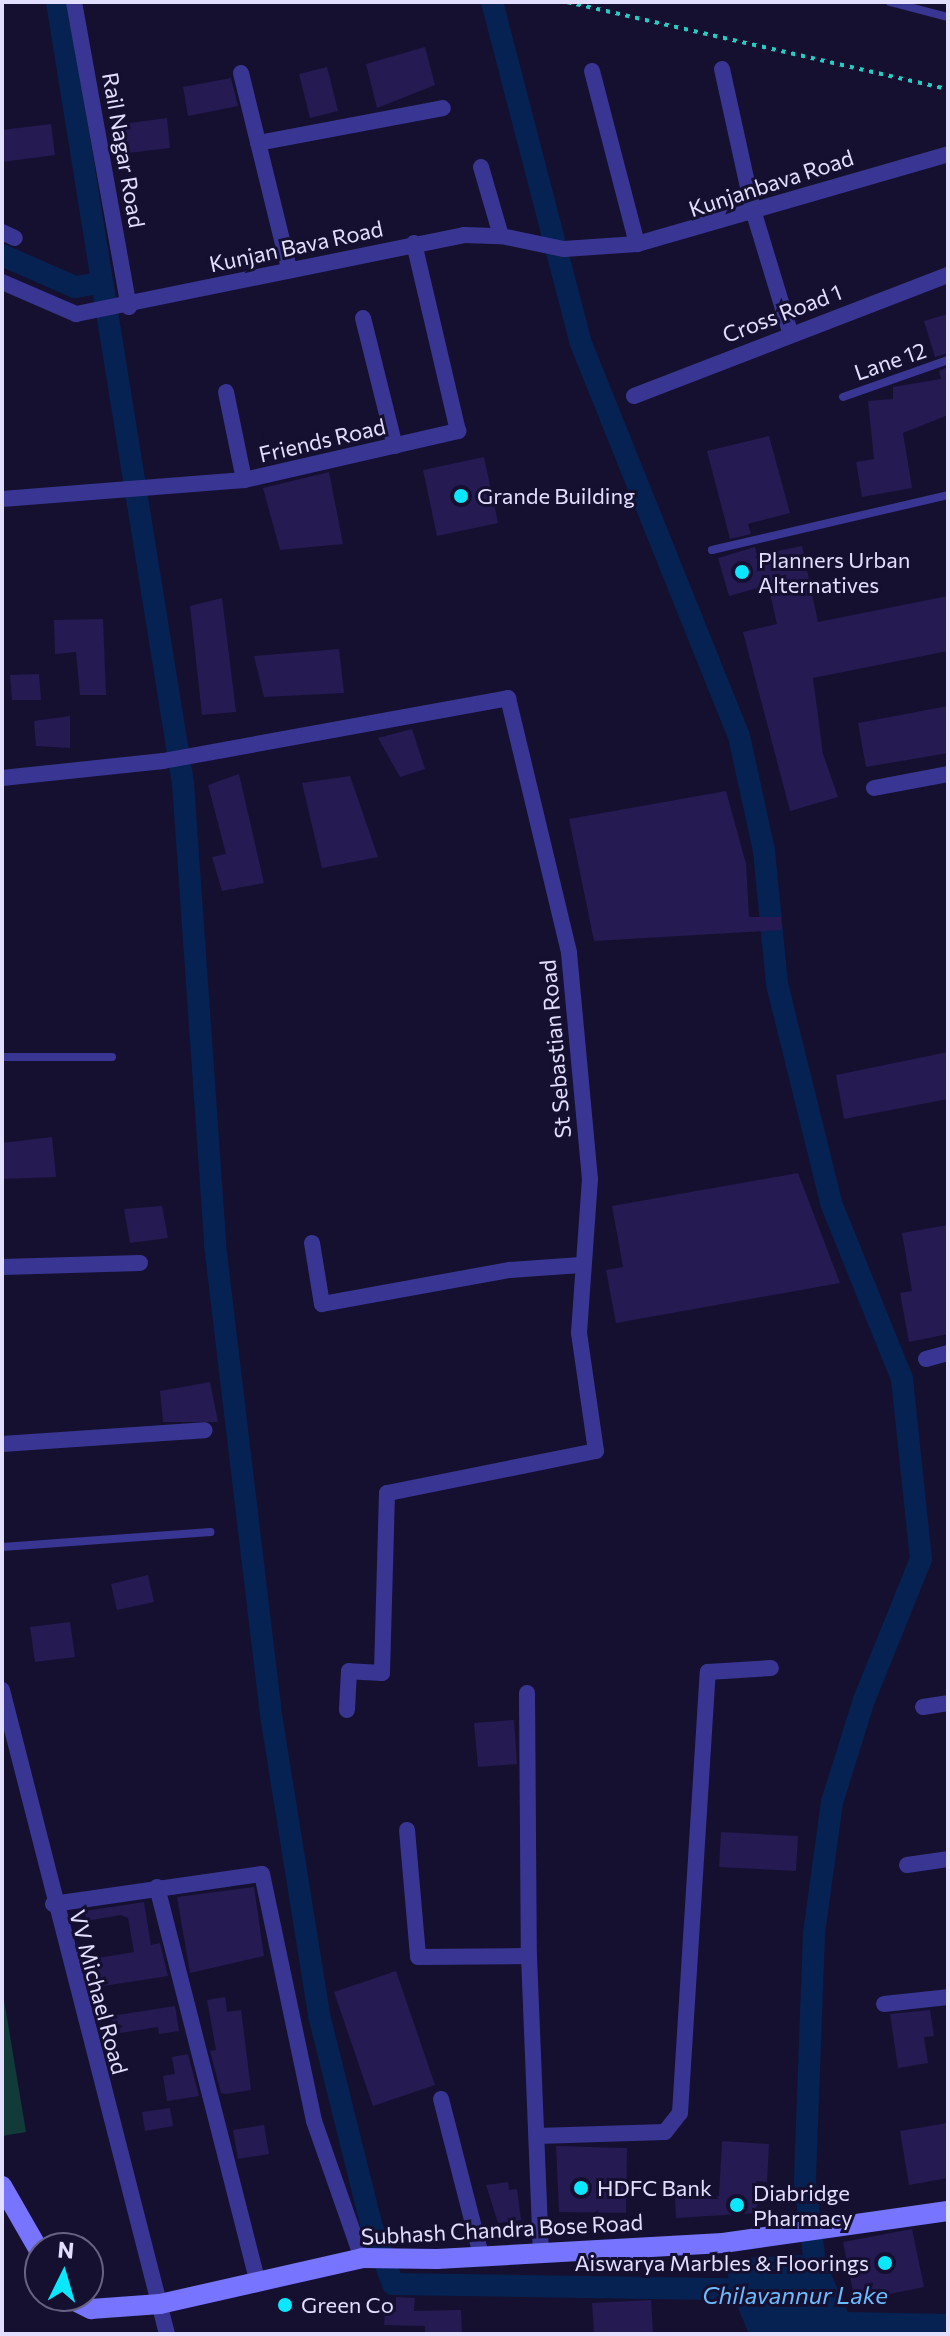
<!DOCTYPE html>
<style>
body{margin:0}
#map{position:relative;width:950px;height:2336px;overflow:hidden;background:#151030;font-family:Commissioner,sans-serif}
div>[style]{position:absolute}
.green>*{inset:0;background:#123a39}
.water>*{inset:0;background:#062252}
.canal>*{height:22px;margin:-11px;padding:0 11px;transform-origin:11px;border-radius:11px;background:#062252}
.building>*{inset:0;background:#251a52}
.path>*{height:4px;margin-top:-2px;transform-origin:0;background:repeating-linear-gradient(90deg,#25ccc1 0 4px,transparent 0 10px)}
.lane>*{height:8px;margin:-4px;padding:0 4px;transform-origin:4px;border-radius:4px;background:#393693}
.street>*{height:16px;margin:-8px;padding:0 8px;transform-origin:8px;border-radius:8px;background:#393693}
.secondary>*{height:20px;margin:-10px;padding:0 10px;transform-origin:10px;border-radius:10px;background:#7775ff}
.dots>*{width:22px;height:22px;translate:-50% -50%;box-sizing:border-box;border:4px solid #151030;border-radius:50%}
span{translate:-50% -50%;white-space:nowrap;text-align:center;line-height:1.15;-webkit-text-stroke:6px #151030;paint-order:stroke}
.street-label{font-size:22px;color:#e2deff}
.poi-label{font-size:22px;color:#e2deff}
.left{translate:0 -50%;text-align:left}
.right{translate:-100% -50%;text-align:right}
.water-label{font-size:24px;color:#6cbcff;font-style:italic}
.frame{position:absolute;inset:0;border:4px solid #e2deff;pointer-events:none}
.north{position:absolute;left:24px;top:2232px;width:80px;height:80px;box-sizing:border-box;background:#151030;border:2px solid #676283;border-radius:50%;rotate:5deg;font-size:22px;font-weight:700;line-height:32px;text-align:center;color:#e2deff}
.north::after{content:'';display:block;margin:auto;width:28px;height:36px;background:#0ae8ff;clip-path:polygon(50% 0,100% 100%,50% 72%,0 100%)}
</style>
<div id="map">
<div class="green">
<i style="clip-path:polygon(2px 1957px,4px 2000px,26px 2132px,2px 2136px)"></i>
</div>
<div class="water">
<i style="clip-path:polygon(822px 2254px,848px 2312px,948px 2314px,948px 2334px,749px 2334px,730px 2289px,726px 2259px)"></i>
</div>
<div class="canal">
<i style="left:57px;top:2px;width:791px;rotate:80.84deg"></i>
<i style="left:183px;top:783px;width:463px;rotate:86deg"></i>
<i style="left:215px;top:1245px;width:479px;rotate:83.2deg"></i>
<i style="left:272px;top:1721px;width:298px;rotate:80.9deg"></i>
<i style="left:319px;top:2015px;width:215px;rotate:76deg"></i>
<i style="left:371px;top:2224px;width:64px;rotate:69.9deg"></i>
<i style="left:393px;top:2284px;width:337px;rotate:0.9deg"></i>
<i style="left:492px;top:2px;width:350px;rotate:75.4deg"></i>
<i style="left:580px;top:341px;width:426px;rotate:68.1deg"></i>
<i style="left:739px;top:736px;width:118px;rotate:77.7deg"></i>
<i style="left:764px;top:851px;width:134px;rotate:84.4deg"></i>
<i style="left:777px;top:984px;width:226px;rotate:76.1deg"></i>
<i style="left:831px;top:1203px;width:190px;rotate:68deg"></i>
<i style="left:902px;top:1379px;width:181px;rotate:84deg"></i>
<i style="left:921px;top:1559px;width:152px;rotate:112deg"></i>
<i style="left:864px;top:1700px;width:107px;rotate:107.4deg"></i>
<i style="left:832px;top:1802px;width:132px;rotate:97.8deg"></i>
<i style="left:814px;top:1933px;width:251px;rotate:92.1deg"></i>
<i style="left:805px;top:2184px;width:72px;rotate:82.8deg"></i>
<i style="left:2px;top:255px;width:80px;rotate:23.7deg"></i>
<i style="left:75px;top:287px;width:24px;rotate:-9deg"></i>
</div>
<div class="building">
<i style="clip-path:polygon(425px 47px,435px 85px,377px 108px,366px 64px)"></i>
<i style="clip-path:polygon(327px 67px,338px 111px,310px 118px,299px 74px)"></i>
<i style="clip-path:polygon(231px 78px,238px 106px,188px 116px,183px 87px)"></i>
<i style="clip-path:polygon(167px 118px,170px 148px,119px 154px,115px 125px)"></i>
<i style="clip-path:polygon(51px 124px,55px 155px,2px 162px,2px 130px)"></i>
<i style="clip-path:polygon(948px 314px,948px 353px,935px 357px,924px 321px)"></i>
<i style="clip-path:polygon(948px 367px,948px 415px,903px 433px,912px 488px,862px 497px,856px 462px,874px 459px,868px 401px,893px 399px,893px 387px,941px 379px,939px 371px)"></i>
<i style="clip-path:polygon(769px 436px,790px 513px,748px 524px,751px 534px,730px 539px,707px 451px)"></i>
<i style="clip-path:polygon(484px 457px,498px 523px,437px 536px,423px 470px)"></i>
<i style="clip-path:polygon(329px 472px,343px 544px,280px 550px,263px 488px)"></i>
<i style="clip-path:polygon(802px 546px,818px 622px,948px 596px,948px 651px,813px 678px,823px 754px,838px 797px,790px 811px,743px 632px,777px 624px,768px 585px,729px 596px,718px 558px,755px 547px,757px 555px)"></i>
<i style="clip-path:polygon(222px 598px,236px 712px,202px 715px,190px 606px)"></i>
<i style="clip-path:polygon(103px 619px,106px 695px,80px 695px,76px 652px,55px 654px,54px 620px)"></i>
<i style="clip-path:polygon(339px 649px,344px 693px,264px 697px,254px 656px)"></i>
<i style="clip-path:polygon(39px 674px,41px 700px,12px 700px,10px 675px)"></i>
<i style="clip-path:polygon(948px 706px,948px 753px,866px 767px,858px 723px)"></i>
<i style="clip-path:polygon(70px 716px,70px 748px,36px 746px,34px 721px)"></i>
<i style="clip-path:polygon(412px 729px,425px 769px,400px 777px,378px 738px)"></i>
<i style="clip-path:polygon(239px 774px,264px 883px,222px 891px,212px 857px,226px 854px,208px 785px)"></i>
<i style="clip-path:polygon(350px 776px,378px 857px,322px 868px,302px 783px)"></i>
<i style="clip-path:polygon(726px 791px,746px 864px,749px 917px,781px 917px,782px 930px,594px 941px,569px 819px)"></i>
<i style="clip-path:polygon(948px 1052px,948px 1099px,844px 1119px,836px 1075px)"></i>
<i style="clip-path:polygon(52px 1137px,56px 1177px,2px 1179px,2px 1143px)"></i>
<i style="clip-path:polygon(798px 1173px,840px 1283px,616px 1323px,606px 1270px,623px 1267px,612px 1206px)"></i>
<i style="clip-path:polygon(162px 1206px,168px 1238px,130px 1243px,124px 1209px)"></i>
<i style="clip-path:polygon(948px 1225px,948px 1334px,909px 1342px,900px 1293px,912px 1291px,902px 1233px)"></i>
<i style="clip-path:polygon(210px 1382px,218px 1422px,163px 1422px,160px 1391px)"></i>
<i style="clip-path:polygon(148px 1575px,154px 1602px,117px 1610px,111px 1584px)"></i>
<i style="clip-path:polygon(70px 1622px,75px 1657px,35px 1662px,30px 1627px)"></i>
<i style="clip-path:polygon(514px 1720px,517px 1764px,478px 1767px,474px 1723px)"></i>
<i style="clip-path:polygon(721px 1832px,798px 1836px,796px 1871px,719px 1867px)"></i>
<i style="clip-path:polygon(254px 1887px,264px 1956px,190px 1973px,177px 1897px)"></i>
<i style="clip-path:polygon(144px 1902px,151px 1945px,160px 1943px,168px 1976px,97px 1987px,92px 1959px,134px 1952px,128px 1918px,121px 1915px,86px 1921px,85px 1911px)"></i>
<i style="clip-path:polygon(396px 1971px,435px 2085px,373px 2106px,334px 1992px)"></i>
<i style="clip-path:polygon(225px 1997px,227px 2012px,241px 2010px,251px 2090px,226px 2094px,221px 2093px,210px 2051px,216px 2050px,207px 2000px)"></i>
<i style="clip-path:polygon(175px 2006px,179px 2031px,159px 2034px,158px 2027px,114px 2034px,111px 2016px)"></i>
<i style="clip-path:polygon(930px 2010px,934px 2036px,924px 2037px,928px 2063px,898px 2068px,890px 2014px)"></i>
<i style="clip-path:polygon(188px 2054px,199px 2096px,167px 2101px,163px 2076px,175px 2074px,172px 2057px)"></i>
<i style="clip-path:polygon(170px 2108px,173px 2126px,145px 2131px,142px 2112px)"></i>
<i style="clip-path:polygon(948px 2123px,948px 2178px,909px 2185px,900px 2131px)"></i>
<i style="clip-path:polygon(264px 2125px,269px 2154px,238px 2159px,233px 2130px)"></i>
<i style="clip-path:polygon(722px 2141px,769px 2144px,767px 2182px,756px 2181px,758px 2213px,676px 2218px,675px 2198px,719px 2196px)"></i>
<i style="clip-path:polygon(556px 2146px,627px 2148px,626px 2213px,559px 2212px)"></i>
<i style="clip-path:polygon(508px 2182px,509px 2190px,517px 2189px,521px 2220px,498px 2223px,486px 2185px)"></i>
<i style="clip-path:polygon(912px 2229px,924px 2287px,855px 2301px,843px 2242px)"></i>
<i style="clip-path:polygon(396px 2297px,415px 2298px,414px 2311px,461px 2310px,462px 2334px,425px 2334px,425px 2326px,384px 2325px,385px 2312px,396px 2312px)"></i>
<i style="clip-path:polygon(651px 2300px,653px 2334px,594px 2334px,592px 2303px)"></i>
</div>
<div class="path">
<i style="left:567px;top:2px;width:391px;rotate:12.9deg"></i>
</div>
<div class="lane">
<i style="left:890px;top:2px;width:60px;rotate:14.5deg"></i>
<i style="left:843px;top:397px;width:111px;rotate:-19.4deg"></i>
<i style="left:712px;top:550px;width:242px;rotate:-13.1deg"></i>
<i style="left:2px;top:1057px;width:110px"></i>
<i style="left:2px;top:1547px;width:209px;rotate:-4.1deg"></i>
</div>
<div class="street">
<i style="left:74px;top:2px;width:310px;rotate:79.8deg"></i>
<i style="left:722px;top:69px;width:144px;rotate:77.6deg"></i>
<i style="left:753px;top:210px;width:127px;rotate:73.1deg"></i>
<i style="left:592px;top:71px;width:179px;rotate:75.4deg"></i>
<i style="left:241px;top:73px;width:202px;rotate:76.2deg"></i>
<i style="left:258px;top:143px;width:188px;rotate:-10.7deg"></i>
<i style="left:481px;top:167px;width:72px;rotate:73.8deg"></i>
<i style="left:2px;top:232px;width:14px;rotate:25deg"></i>
<i style="left:2px;top:282px;width:81px;rotate:23.4deg"></i>
<i style="left:76px;top:314px;width:396px;rotate:-11.5deg"></i>
<i style="left:464px;top:235px;width:37px;rotate:2deg"></i>
<i style="left:501px;top:236px;width:64px;rotate:11.7deg"></i>
<i style="left:564px;top:249px;width:73px;rotate:-3.9deg"></i>
<i style="left:637px;top:244px;width:324px;rotate:-16.1deg"></i>
<i style="left:363px;top:318px;width:132px;rotate:76deg"></i>
<i style="left:226px;top:392px;width:90px;rotate:78.4deg"></i>
<i style="left:634px;top:396px;width:337px;rotate:-21.1deg"></i>
<i style="left:2px;top:499px;width:243px;rotate:-4.5deg"></i>
<i style="left:244px;top:480px;width:220px;rotate:-12.9deg"></i>
<i style="left:458px;top:431px;width:193px;rotate:-103.2deg"></i>
<i style="left:2px;top:778px;width:162px;rotate:-6deg"></i>
<i style="left:163px;top:761px;width:351px;rotate:-10.3deg"></i>
<i style="left:508px;top:698px;width:262px;rotate:76.5deg"></i>
<i style="left:569px;top:953px;width:227px;rotate:84.7deg"></i>
<i style="left:590px;top:1179px;width:154px;rotate:94.1deg"></i>
<i style="left:579px;top:1333px;width:119px;rotate:81.8deg"></i>
<i style="left:596px;top:1451px;width:213px;rotate:168.6deg"></i>
<i style="left:387px;top:1493px;width:180px;rotate:91.6deg"></i>
<i style="left:382px;top:1673px;width:33px;rotate:-177deg"></i>
<i style="left:349px;top:1671px;width:39px;rotate:93deg"></i>
<i style="left:874px;top:788px;width:75px;rotate:-10.7deg"></i>
<i style="left:312px;top:1243px;width:62px;rotate:80.7deg"></i>
<i style="left:322px;top:1304px;width:191px;rotate:-10.3deg"></i>
<i style="left:510px;top:1270px;width:71px;rotate:-4deg"></i>
<i style="left:2px;top:1267px;width:138px;rotate:-1.7deg"></i>
<i style="left:926px;top:1359px;width:23px;rotate:-15deg"></i>
<i style="left:2px;top:1444px;width:203px;rotate:-3.9deg"></i>
<i style="left:2px;top:1690px;width:665px;rotate:75.63deg"></i>
<i style="left:527px;top:1693px;width:263px;rotate:89.6deg"></i>
<i style="left:529px;top:1956px;width:295px;rotate:87.7deg"></i>
<i style="left:923px;top:1707px;width:25px;rotate:-9deg"></i>
<i style="left:407px;top:1830px;width:127px;rotate:85deg"></i>
<i style="left:418px;top:1957px;width:111px;rotate:-0.5deg"></i>
<i style="left:907px;top:1865px;width:41px;rotate:-8.3deg"></i>
<i style="left:157px;top:1887px;width:405px;rotate:75.7deg"></i>
<i style="left:53px;top:1904px;width:211px;rotate:-8.2deg"></i>
<i style="left:262px;top:1874px;width:252px;rotate:78.1deg"></i>
<i style="left:314px;top:2121px;width:145px;rotate:70.7deg"></i>
<i style="left:884px;top:2004px;width:64px;rotate:-6.2deg"></i>
<i style="left:441px;top:2099px;width:161px;rotate:75.6deg"></i>
<i style="left:537px;top:2136px;width:128px;rotate:-1.8deg"></i>
<i style="left:665px;top:2132px;width:24px;rotate:-52deg"></i>
<i style="left:680px;top:2113px;width:442px;rotate:-86.4deg"></i>
<i style="left:708px;top:1672px;width:63px;rotate:-3.6deg"></i>
</div>
<div class="secondary">
<i style="left:2px;top:2186px;width:76px;rotate:60.1deg"></i>
<i style="left:65px;top:2296px;width:29px;rotate:27deg"></i>
<i style="left:91px;top:2309px;width:69px;rotate:-4.1deg"></i>
<i style="left:160px;top:2304px;width:207px;rotate:-12.8deg"></i>
<i style="left:362px;top:2258px;width:75px;rotate:0.8deg"></i>
<i style="left:437px;top:2259px;width:286px;rotate:-3.2deg"></i>
<i style="left:723px;top:2243px;width:227px;rotate:-8.1deg"></i>
</div>
<div class="dots">
<i style="left:461px;top:496px;background:#0ae8ff"></i>
<i style="left:742px;top:572px;background:#0ae8ff"></i>
<i style="left:581px;top:2188px;background:#0ae8ff"></i>
<i style="left:737px;top:2205px;background:#0ae8ff"></i>
<i style="left:885px;top:2263px;background:#0ae8ff"></i>
<i style="left:285px;top:2305px;background:#0ae8ff"></i>
</div>
<div class="street-label">
<span style="left:124px;top:150px;rotate:80deg">Rail Nagar Road</span>
<span style="left:771px;top:183px;rotate:-18deg">Kunjanbava Road</span>
<span style="left:296px;top:246px;rotate:-12deg">Kunjan Bava Road</span>
<span style="left:782px;top:313px;rotate:-21deg">Cross Road 1</span>
<span style="left:890px;top:361px;rotate:-19deg">Lane 12</span>
<span style="left:322px;top:440px;rotate:-13deg">Friends Road</span>
<span style="left:555px;top:1049px;rotate:-95deg">St Sebastian Road</span>
<span style="left:99px;top:1992px;rotate:75deg">VV Michael Road</span>
<span style="left:502px;top:2229px;rotate:-3deg">Subhash Chandra Bose Road</span>
</div>
<div class="poi-label">
<span class="left" style="left:477px;top:496px">Grande Building</span>
<span class="left" style="left:758px;top:572px">Planners Urban<br>Alternatives</span>
<span class="left" style="left:597px;top:2188px">HDFC Bank</span>
<span class="left" style="left:753px;top:2205px">Diabridge<br>Pharmacy</span>
<span class="right" style="left:869px;top:2263px">Aiswarya Marbles &amp; Floorings</span>
<span class="left" style="left:301px;top:2305px">Green Co</span>
</div>
<div class="water-label">
<span style="left:795px;top:2295px">Chilavannur Lake</span>
</div>
<div class="frame"></div>
<div class="north">N</div>
</div>
